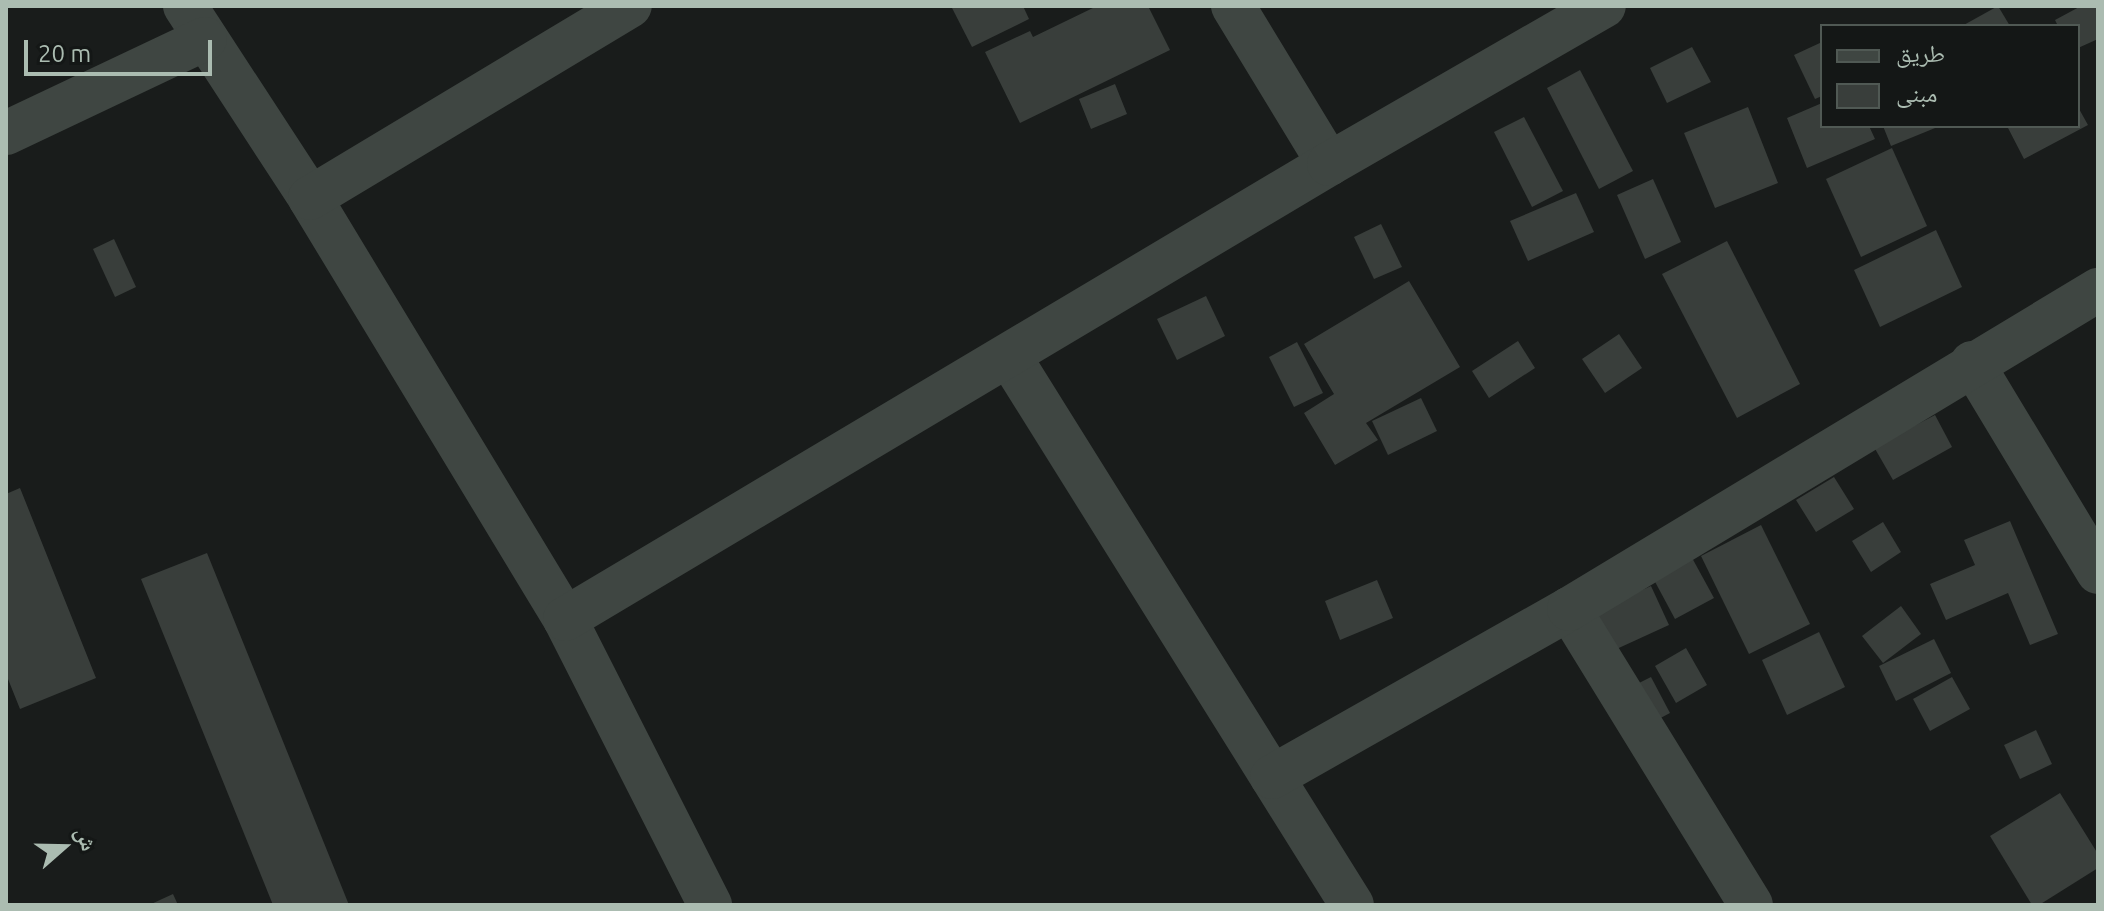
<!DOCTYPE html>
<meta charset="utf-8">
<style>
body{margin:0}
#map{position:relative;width:2104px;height:911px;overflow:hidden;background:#191c1b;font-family:Ubuntu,"Noto Naskh Arabic",sans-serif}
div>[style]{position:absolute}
.building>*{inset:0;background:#393e3b}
.street>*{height:44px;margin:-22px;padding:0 22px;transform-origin:22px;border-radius:22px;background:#3f4642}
span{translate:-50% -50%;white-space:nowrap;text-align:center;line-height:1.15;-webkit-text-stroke:6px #141716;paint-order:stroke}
.frame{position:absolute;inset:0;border:8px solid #abbcb1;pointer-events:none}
.legend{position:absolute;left:1820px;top:24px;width:260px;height:104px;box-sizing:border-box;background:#141716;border:2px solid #505954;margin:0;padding:10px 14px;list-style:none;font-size:24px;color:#abbcb1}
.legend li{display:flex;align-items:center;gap:16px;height:40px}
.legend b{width:40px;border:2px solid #505954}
.north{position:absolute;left:24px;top:807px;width:80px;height:80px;-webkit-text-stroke:6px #141716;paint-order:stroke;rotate:70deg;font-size:22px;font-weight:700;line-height:32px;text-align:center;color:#abbcb1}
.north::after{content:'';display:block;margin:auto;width:28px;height:36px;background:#abbcb1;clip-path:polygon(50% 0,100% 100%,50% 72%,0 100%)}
.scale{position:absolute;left:24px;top:40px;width:188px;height:36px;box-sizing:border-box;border:4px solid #abbcb1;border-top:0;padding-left:10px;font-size:24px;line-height:28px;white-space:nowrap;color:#abbcb1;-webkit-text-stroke:6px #141716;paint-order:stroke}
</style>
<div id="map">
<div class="building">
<i style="clip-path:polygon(951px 6px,1023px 6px,1029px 19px,972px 47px)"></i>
<i style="clip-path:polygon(1097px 6px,1148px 6px,1170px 50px,1020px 123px,985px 52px,1030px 31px,1033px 37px)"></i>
<i style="clip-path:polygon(1998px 6px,2010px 26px,1962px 26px)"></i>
<i style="clip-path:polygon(2081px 6px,2098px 6px,2098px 39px,2078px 48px,2078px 26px,2058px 26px,2055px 20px)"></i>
<i style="clip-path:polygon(1822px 42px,1822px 96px,1815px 99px,1794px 55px)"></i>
<i style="clip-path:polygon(1692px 47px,1711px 82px,1667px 103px,1650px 68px)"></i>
<i style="clip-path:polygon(1580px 70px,1633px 171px,1599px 189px,1547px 88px)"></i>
<i style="clip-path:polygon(1115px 84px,1127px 114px,1091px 129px,1079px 99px)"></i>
<i style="clip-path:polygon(1822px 103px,1822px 126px,1869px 126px,1875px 139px,1807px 168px,1787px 118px)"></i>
<i style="clip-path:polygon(1748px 107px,1778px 183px,1715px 208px,1684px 133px)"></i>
<i style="clip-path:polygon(2078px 107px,2088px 125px,2024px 159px,2007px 126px,2078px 126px)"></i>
<i style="clip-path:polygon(1524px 117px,1563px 191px,1532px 207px,1494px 132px)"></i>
<i style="clip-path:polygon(1883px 126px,1940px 126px,1891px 146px)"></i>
<i style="clip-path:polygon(1892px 148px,1927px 226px,1861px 257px,1826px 179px)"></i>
<i style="clip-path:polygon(1653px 179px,1681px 242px,1645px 259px,1617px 195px)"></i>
<i style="clip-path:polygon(1576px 193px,1594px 232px,1528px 261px,1510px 221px)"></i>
<i style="clip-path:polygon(1381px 224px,1402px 267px,1374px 279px,1354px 237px)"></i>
<i style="clip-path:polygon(1936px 230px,1962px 287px,1880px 327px,1854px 270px)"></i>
<i style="clip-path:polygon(114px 239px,136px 287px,115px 297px,93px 249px)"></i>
<i style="clip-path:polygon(1727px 241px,1800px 384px,1737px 418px,1662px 274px)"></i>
<i style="clip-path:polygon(1409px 281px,1460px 367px,1366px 423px,1378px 440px,1335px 465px,1304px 413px,1334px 394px,1304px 344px)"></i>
<i style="clip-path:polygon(1206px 296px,1225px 336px,1177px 360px,1157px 319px)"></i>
<i style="clip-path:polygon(1619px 334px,1642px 368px,1605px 393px,1582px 359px)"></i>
<i style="clip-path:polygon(1518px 341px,1535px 368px,1489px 398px,1472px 371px)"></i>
<i style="clip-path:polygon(1297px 342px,1323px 393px,1294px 407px,1269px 357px)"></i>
<i style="clip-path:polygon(1421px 398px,1437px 431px,1388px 455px,1372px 421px)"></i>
<i style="clip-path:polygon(1935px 415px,1952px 447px,1893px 480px,1874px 447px)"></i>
<i style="clip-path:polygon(1834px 477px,1854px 509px,1816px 532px,1796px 500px)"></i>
<i style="clip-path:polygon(20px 488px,96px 678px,20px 709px,6px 674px,6px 494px)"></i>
<i style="clip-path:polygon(2010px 521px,2058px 634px,2030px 645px,2008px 593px,1946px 620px,1930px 584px,1975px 565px,1964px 540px)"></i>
<i style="clip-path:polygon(1883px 522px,1901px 552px,1871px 572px,1852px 541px)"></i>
<i style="clip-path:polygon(1761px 525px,1810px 624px,1749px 654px,1701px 556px)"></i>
<i style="clip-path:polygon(207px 553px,349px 905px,273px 905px,141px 579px)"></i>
<i style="clip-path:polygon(1691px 556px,1714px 598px,1675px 619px,1653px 578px)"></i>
<i style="clip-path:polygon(1377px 580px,1393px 618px,1340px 640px,1325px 601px)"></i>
<i style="clip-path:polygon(1651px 586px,1669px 625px,1610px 652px,1592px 613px)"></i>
<i style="clip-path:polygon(1901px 606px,1921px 634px,1883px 663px,1862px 636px)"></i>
<i style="clip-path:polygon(1819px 632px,1845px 687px,1787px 715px,1762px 660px)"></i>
<i style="clip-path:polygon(1934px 639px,1951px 673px,1896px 701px,1879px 666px)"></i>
<i style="clip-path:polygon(1686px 648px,1707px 685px,1676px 703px,1655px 666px)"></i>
<i style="clip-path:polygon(1651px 677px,1670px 713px,1634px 732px,1615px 695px)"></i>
<i style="clip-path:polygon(1952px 677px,1970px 709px,1930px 731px,1913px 699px)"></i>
<i style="clip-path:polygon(2036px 730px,2052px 764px,2020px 779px,2004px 745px)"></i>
<i style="clip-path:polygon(2060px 793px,2098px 854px,2098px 868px,2039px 905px,2032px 905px,1990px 836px)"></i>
<i style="clip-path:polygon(173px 894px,178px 905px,149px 905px)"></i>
</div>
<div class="street">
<i style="left:185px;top:6px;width:229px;rotate:56.9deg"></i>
<i style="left:310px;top:198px;width:492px;rotate:58.8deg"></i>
<i style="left:565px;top:619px;width:321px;rotate:63.1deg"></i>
<i style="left:1233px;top:6px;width:185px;rotate:58.7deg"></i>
<i style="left:6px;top:133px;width:220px;rotate:-25.3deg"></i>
<i style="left:310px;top:198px;width:373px;rotate:-31deg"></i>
<i style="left:1009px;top:356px;width:647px;rotate:58deg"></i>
<i style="left:1972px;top:363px;width:244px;rotate:58.9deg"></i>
<i style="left:1569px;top:609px;width:347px;rotate:58.4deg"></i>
<i style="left:565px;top:619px;width:889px;rotate:-30.78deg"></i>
<i style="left:1329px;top:164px;width:317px;rotate:-29.9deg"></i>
<i style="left:1272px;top:777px;width:341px;rotate:-29.5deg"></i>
<i style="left:1569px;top:609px;width:618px;rotate:-31.09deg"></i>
</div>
<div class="frame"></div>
<ul class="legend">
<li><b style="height:10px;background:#3f4642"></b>طريق</li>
<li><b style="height:22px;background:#393e3b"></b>مبنى</li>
</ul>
<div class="north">ش</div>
<div class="scale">20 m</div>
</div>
